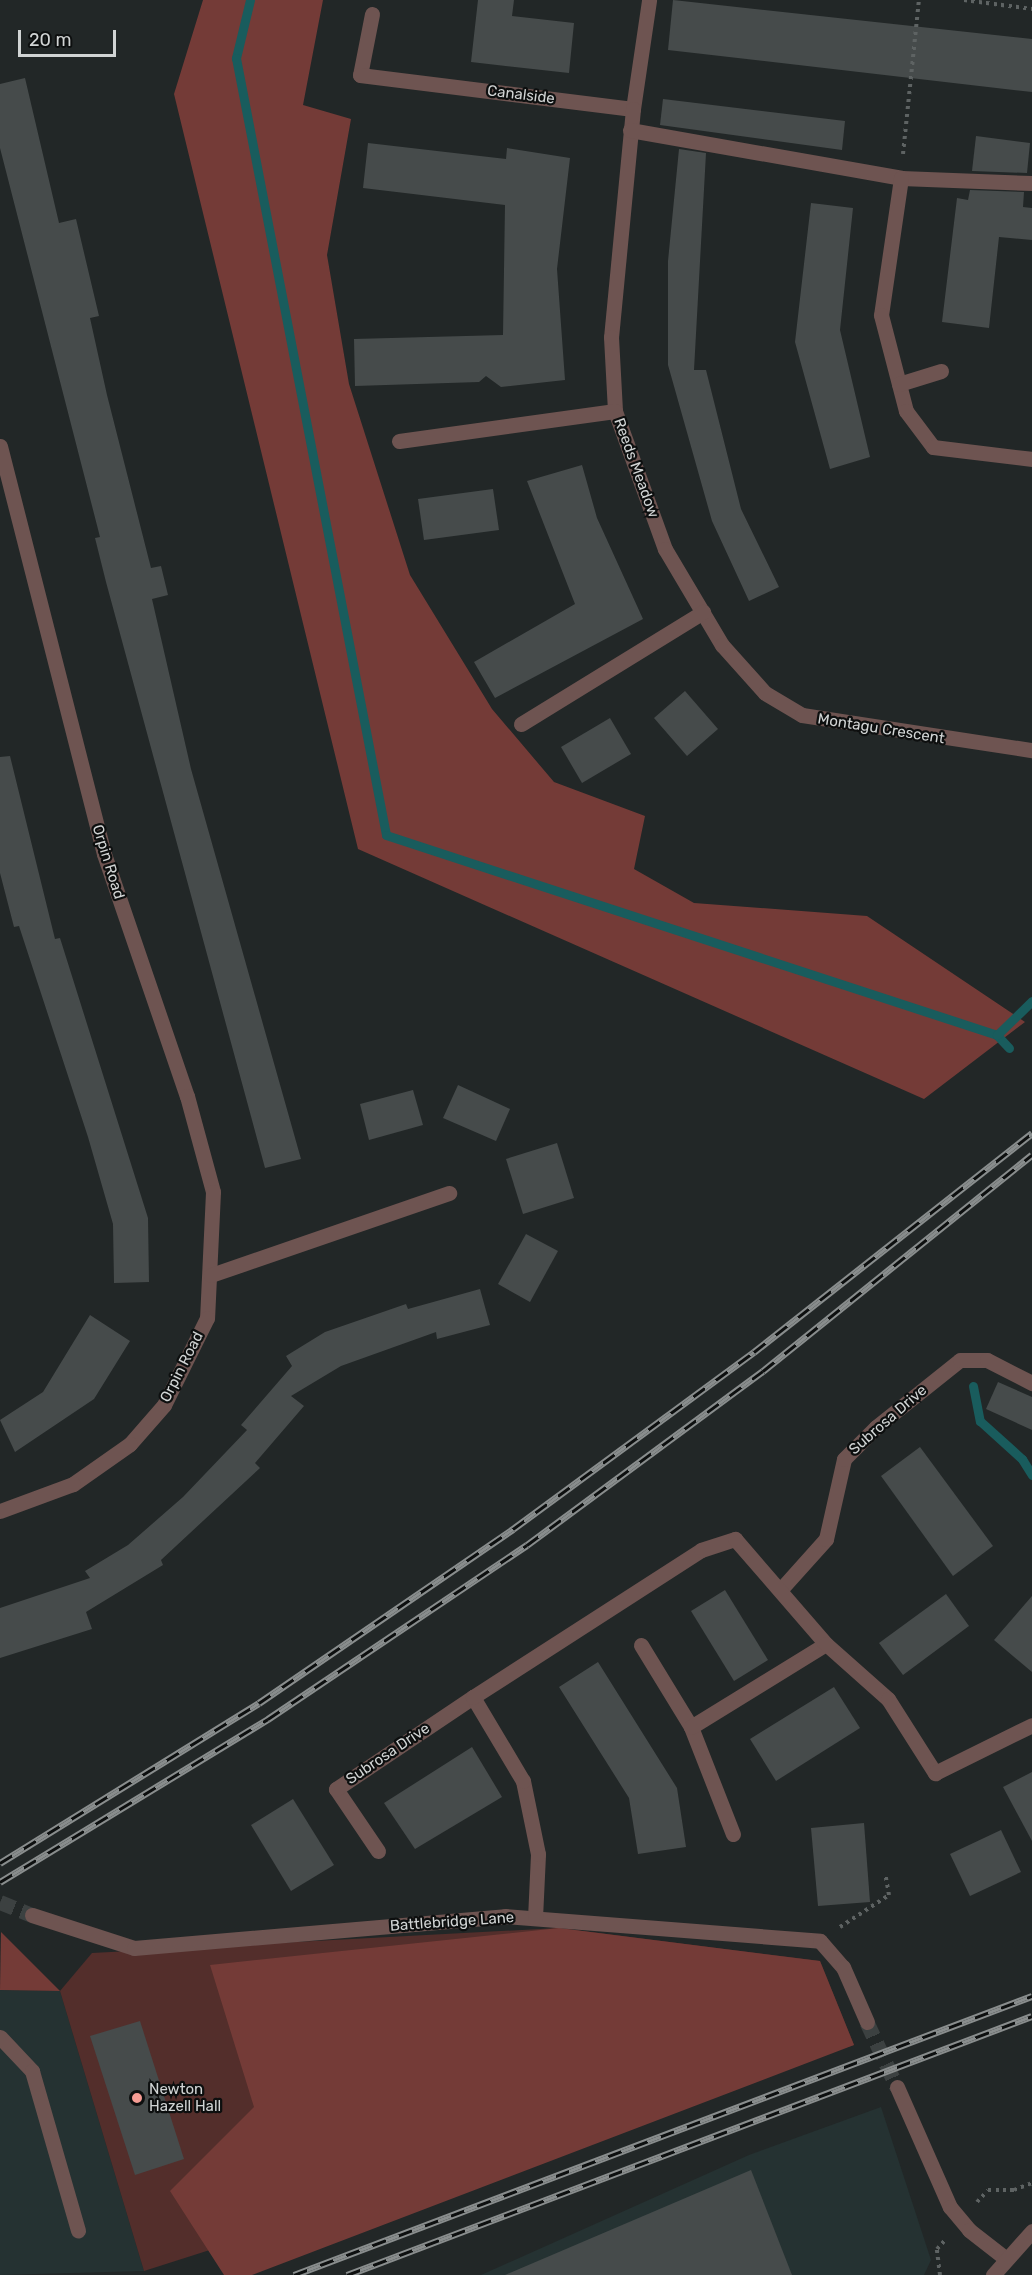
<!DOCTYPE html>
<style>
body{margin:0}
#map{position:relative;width:1032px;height:2275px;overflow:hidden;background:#222727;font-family:Rubik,sans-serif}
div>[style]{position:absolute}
.built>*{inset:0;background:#253232}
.green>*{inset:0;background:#532e2b}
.forest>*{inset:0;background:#743b37}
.stream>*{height:9px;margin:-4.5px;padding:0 4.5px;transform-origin:4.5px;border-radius:4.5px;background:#195c5d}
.building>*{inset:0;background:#464b4b}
.minor-tunnel>*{height:15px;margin-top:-7.5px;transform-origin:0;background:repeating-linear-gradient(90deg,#3c4141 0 15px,transparent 0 23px)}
.path>*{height:4px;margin-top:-2px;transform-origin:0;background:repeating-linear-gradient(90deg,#5e6363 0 3px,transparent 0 7.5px)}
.minor>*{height:15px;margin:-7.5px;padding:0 7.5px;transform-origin:7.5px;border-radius:7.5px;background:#6e5451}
.rail>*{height:7px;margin-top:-3.5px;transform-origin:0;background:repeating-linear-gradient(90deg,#0d0f0f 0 14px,#898d8d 0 28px);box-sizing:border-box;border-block:2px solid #898d8d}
.dots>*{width:16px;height:16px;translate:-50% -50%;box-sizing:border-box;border:3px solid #0d0f0f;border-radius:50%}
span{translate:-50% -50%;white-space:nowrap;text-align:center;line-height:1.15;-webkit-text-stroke:4.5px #0d0f0f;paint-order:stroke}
.street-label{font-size:15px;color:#d1d4d4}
.poi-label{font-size:15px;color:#d1d4d4}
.left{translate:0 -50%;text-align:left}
.scale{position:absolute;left:18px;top:30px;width:98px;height:27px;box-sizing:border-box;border:3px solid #d1d4d4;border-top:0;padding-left:8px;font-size:18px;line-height:21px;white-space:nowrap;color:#d1d4d4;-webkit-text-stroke:4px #0d0f0f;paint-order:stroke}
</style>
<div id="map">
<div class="built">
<i style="clip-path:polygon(0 1990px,60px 1991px,144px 2271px,0 2275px)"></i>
<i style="clip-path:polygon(881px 2107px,931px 2260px,924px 2275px,481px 2275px,749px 2155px)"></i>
</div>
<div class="green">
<i style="clip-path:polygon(559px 1928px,820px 1961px,854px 2045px,144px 2271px,60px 1991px,92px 1953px)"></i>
</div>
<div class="forest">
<i style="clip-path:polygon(203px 0,323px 0,303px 105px,351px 119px,327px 255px,349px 384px,410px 575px,492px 709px,554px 782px,645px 816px,634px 869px,694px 903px,867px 916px,1025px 1022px,924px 1099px,358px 849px,174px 94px)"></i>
<i style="clip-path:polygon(559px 1928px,820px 1961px,854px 2045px,252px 2275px,224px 2275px,170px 2191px,254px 2107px,210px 1965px)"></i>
<i style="clip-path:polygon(1px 1932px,60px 1991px,0 1990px)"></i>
</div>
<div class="stream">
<i style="left:250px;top:0;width:60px;rotate:103.6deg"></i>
<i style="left:236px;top:58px;width:791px;rotate:79.07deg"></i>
<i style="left:386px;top:835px;width:643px;rotate:18.12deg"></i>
<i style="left:1009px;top:1048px;width:18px;rotate:-133deg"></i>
<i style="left:997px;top:1035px;width:49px;rotate:-44.2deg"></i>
<i style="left:973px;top:1386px;width:36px;rotate:79deg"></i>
<i style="left:980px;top:1421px;width:57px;rotate:42.1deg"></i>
<i style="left:1022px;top:1459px;width:19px;rotate:58deg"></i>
</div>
<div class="building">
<i style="clip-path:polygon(478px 0,514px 0,512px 16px,574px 23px,569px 73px,471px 62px)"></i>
<i style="clip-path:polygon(673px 0,1032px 39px,1032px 92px,668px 50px)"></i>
<i style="clip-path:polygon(25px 78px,59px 223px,76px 219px,99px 316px,90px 318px,107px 395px,151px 568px,161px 566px,168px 595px,152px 599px,191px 769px,301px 1159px,265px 1168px,106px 582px,95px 538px,100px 537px,0 148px,0 84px)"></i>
<i style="clip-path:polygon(663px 99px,845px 121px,842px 150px,660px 125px)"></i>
<i style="clip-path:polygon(976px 136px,1030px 143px,1027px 173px,972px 171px)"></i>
<i style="clip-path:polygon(368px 143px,506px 159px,507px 148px,570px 158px,557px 269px,565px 380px,501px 387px,486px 376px,479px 382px,355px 386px,354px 339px,503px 335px,505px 205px,363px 188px)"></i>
<i style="clip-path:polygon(679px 149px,706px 153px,694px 370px,706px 370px,741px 509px,779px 587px,749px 601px,712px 521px,668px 365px,668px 261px)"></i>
<i style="clip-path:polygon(970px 190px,1024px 192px,1023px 207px,1032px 208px,1032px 240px,999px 237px,989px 328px,942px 322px,957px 198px,968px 200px)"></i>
<i style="clip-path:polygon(811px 203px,853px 208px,840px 330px,870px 457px,830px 469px,795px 342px)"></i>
<i style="clip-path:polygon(582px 465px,597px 518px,643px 619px,495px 698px,474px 662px,575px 604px,527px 481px)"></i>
<i style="clip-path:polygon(493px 489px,499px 530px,424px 540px,418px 499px)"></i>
<i style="clip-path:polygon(685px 691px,718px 729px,687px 756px,654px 718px)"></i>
<i style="clip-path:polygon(610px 718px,631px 754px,582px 783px,561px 747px)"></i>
<i style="clip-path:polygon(10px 756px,55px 939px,60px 938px,148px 1218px,149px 1282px,114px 1283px,113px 1224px,88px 1137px,19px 926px,14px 927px,0 873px,0 757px)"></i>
<i style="clip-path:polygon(458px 1085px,510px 1109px,496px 1141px,443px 1118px)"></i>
<i style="clip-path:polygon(413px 1090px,423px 1125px,369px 1140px,360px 1104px)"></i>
<i style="clip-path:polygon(557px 1143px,574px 1198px,523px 1214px,506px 1159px)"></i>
<i style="clip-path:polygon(526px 1234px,558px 1251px,530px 1302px,498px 1284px)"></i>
<i style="clip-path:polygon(480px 1289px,490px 1325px,437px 1339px,436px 1332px,341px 1366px,291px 1396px,304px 1406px,255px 1463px,260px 1468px,161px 1560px,163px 1565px,86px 1612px,92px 1629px,0 1658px,0 1608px,90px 1578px,85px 1571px,128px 1545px,183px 1497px,247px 1430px,241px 1425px,292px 1366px,286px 1356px,325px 1332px,406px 1304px,408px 1309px)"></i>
<i style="clip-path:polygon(90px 1315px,130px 1341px,94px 1399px,15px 1452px,0 1420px,43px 1392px)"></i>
<i style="clip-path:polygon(998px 1382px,1032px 1397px,1032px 1430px,986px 1409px)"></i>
<i style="clip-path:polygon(920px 1447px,993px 1546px,953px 1576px,881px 1476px)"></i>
<i style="clip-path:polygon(725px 1590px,768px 1660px,734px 1681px,691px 1611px)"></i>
<i style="clip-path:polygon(946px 1594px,969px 1626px,903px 1675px,879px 1643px)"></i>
<i style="clip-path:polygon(1032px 1596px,1032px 1672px,994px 1640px)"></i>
<i style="clip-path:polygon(598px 1662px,677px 1788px,686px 1847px,638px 1854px,629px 1798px,559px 1687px)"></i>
<i style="clip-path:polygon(834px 1687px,860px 1728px,776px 1781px,750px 1739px)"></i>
<i style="clip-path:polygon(472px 1747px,502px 1797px,415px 1849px,384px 1803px)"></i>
<i style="clip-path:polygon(1032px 1772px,1032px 1841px,1003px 1787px)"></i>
<i style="clip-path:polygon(293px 1799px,334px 1865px,291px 1891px,251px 1825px)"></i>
<i style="clip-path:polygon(864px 1823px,870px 1902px,818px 1906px,811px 1828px)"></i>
<i style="clip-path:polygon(1001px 1830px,1021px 1872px,970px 1896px,950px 1854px)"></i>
<i style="clip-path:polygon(140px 2021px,184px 2159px,135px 2175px,90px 2036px)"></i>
<i style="clip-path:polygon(751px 2170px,792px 2275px,505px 2275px)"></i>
</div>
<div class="minor-tunnel">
<i style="left:0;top:1902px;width:35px;rotate:22deg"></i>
<i style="left:867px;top:2022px;width:72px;rotate:65.2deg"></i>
</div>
<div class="path">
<i style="left:964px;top:0;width:69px;rotate:7.5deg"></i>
<i style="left:903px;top:154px;width:155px;rotate:-84.1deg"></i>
<i style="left:840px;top:1927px;width:59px;rotate:-33.1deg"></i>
<i style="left:889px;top:1895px;width:22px;rotate:-100deg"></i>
<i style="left:977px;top:2202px;width:16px;rotate:-47deg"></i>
<i style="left:988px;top:2190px;width:26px"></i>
<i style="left:1014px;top:2190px;width:19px;rotate:-21deg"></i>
<i style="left:940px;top:2275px;width:26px;rotate:-97deg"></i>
<i style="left:937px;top:2249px;width:12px;rotate:-48deg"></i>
</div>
<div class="minor">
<i style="left:372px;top:14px;width:62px;rotate:101.1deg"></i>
<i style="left:360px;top:75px;width:275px;rotate:7.1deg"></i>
<i style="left:633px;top:109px;width:110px;rotate:-81.6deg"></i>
<i style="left:633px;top:109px;width:229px;rotate:95.5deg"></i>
<i style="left:611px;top:337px;width:74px;rotate:86.9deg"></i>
<i style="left:615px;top:411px;width:147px;rotate:70.1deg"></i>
<i style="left:665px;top:549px;width:112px;rotate:59.3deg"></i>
<i style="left:722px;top:645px;width:64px;rotate:48.1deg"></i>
<i style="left:765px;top:693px;width:43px;rotate:30.7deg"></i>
<i style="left:802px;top:715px;width:233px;rotate:8.7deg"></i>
<i style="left:630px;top:130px;width:275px;rotate:10deg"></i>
<i style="left:901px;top:178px;width:131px;rotate:2.2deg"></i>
<i style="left:901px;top:178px;width:138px;rotate:98.3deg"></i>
<i style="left:881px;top:315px;width:99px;rotate:75.4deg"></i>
<i style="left:906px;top:411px;width:45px;rotate:53.1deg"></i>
<i style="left:933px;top:447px;width:100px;rotate:6.9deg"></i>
<i style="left:899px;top:384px;width:44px;rotate:-17.2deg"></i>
<i style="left:399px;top:441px;width:218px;rotate:-7.9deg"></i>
<i style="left:0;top:446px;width:421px;rotate:75.7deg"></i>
<i style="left:104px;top:854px;width:256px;rotate:71.1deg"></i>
<i style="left:187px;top:1096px;width:99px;rotate:74.8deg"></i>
<i style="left:213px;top:1192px;width:126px;rotate:92.7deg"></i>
<i style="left:207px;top:1318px;width:97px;rotate:116.3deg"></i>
<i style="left:164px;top:1405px;width:52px;rotate:131.1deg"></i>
<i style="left:130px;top:1444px;width:70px;rotate:144.9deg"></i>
<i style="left:73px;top:1484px;width:78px;rotate:159.7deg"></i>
<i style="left:521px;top:724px;width:214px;rotate:-31.6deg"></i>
<i style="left:211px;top:1275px;width:252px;rotate:-19deg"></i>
<i style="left:782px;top:1588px;width:66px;rotate:-48.1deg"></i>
<i style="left:826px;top:1539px;width:82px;rotate:-77.3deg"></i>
<i style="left:844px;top:1459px;width:45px;rotate:-45deg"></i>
<i style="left:876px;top:1427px;width:107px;rotate:-38.6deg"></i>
<i style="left:960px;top:1360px;width:27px"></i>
<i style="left:987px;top:1360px;width:51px;rotate:27.1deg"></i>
<i style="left:641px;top:1645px;width:96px;rotate:58.6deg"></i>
<i style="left:691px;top:1727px;width:115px;rotate:68.6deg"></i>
<i style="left:691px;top:1727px;width:158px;rotate:-31.6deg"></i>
<i style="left:378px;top:1851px;width:75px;rotate:-124.1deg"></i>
<i style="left:336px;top:1789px;width:165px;rotate:-33.9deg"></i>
<i style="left:32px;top:1915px;width:107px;rotate:17.9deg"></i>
<i style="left:134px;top:1948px;width:372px;rotate:-4.9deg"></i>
<i style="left:505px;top:1916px;width:316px;rotate:4.5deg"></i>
<i style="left:820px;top:1941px;width:35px;rotate:49deg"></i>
<i style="left:843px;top:1967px;width:60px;rotate:66.4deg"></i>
<i style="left:535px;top:1918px;width:64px;rotate:-87.3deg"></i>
<i style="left:538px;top:1854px;width:75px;rotate:-101.6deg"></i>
<i style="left:523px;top:1781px;width:98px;rotate:-120.8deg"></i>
<i style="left:473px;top:1697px;width:271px;rotate:-32.8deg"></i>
<i style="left:701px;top:1550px;width:36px;rotate:-18deg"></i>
<i style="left:735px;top:1539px;width:139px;rotate:49.1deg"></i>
<i style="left:826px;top:1644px;width:83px;rotate:41.6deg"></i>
<i style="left:888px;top:1699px;width:88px;rotate:57.6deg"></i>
<i style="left:935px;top:1773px;width:108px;rotate:-26.3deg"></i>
<i style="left:0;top:2037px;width:47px;rotate:46.7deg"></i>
<i style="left:32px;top:2071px;width:166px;rotate:73.9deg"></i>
<i style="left:897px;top:2087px;width:131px;rotate:66.2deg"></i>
<i style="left:950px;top:2207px;width:30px;rotate:50deg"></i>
<i style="left:969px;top:2230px;width:46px;rotate:37.9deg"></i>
<i style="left:993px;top:2275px;width:59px;rotate:-48.4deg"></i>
</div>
<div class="rail">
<i style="left:0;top:1863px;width:304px;rotate:-31.7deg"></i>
<i style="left:259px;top:1703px;width:308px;rotate:-34.4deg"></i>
<i style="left:513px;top:1529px;width:299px;rotate:-36.3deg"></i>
<i style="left:754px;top:1352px;width:354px;rotate:-38.2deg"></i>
<i style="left:0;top:1882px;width:314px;rotate:-31.3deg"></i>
<i style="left:268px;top:1719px;width:312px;rotate:-33.9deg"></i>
<i style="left:527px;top:1545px;width:293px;rotate:-36.4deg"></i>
<i style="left:763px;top:1371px;width:345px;rotate:-38.8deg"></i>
<i style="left:294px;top:2275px;width:789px;rotate:-20.71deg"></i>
<i style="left:347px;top:2275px;width:732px;rotate:-20.71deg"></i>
</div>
<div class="dots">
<i style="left:137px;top:2098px;background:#f59c94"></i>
</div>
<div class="street-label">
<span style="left:521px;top:95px;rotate:7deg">Canalside</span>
<span style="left:636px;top:468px;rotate:70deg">Reeds Meadow</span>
<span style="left:881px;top:729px;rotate:9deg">Montagu Crescent</span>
<span style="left:108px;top:862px;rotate:73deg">Orpin Road</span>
<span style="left:182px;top:1367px;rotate:-63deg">Orpin Road</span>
<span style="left:888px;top:1420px;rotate:-41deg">Subrosa Drive</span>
<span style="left:388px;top:1754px;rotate:-34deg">Subrosa Drive</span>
<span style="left:452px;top:1922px;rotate:-4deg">Battlebridge Lane</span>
</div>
<div class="poi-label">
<span class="left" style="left:149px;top:2098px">Newton<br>Hazell Hall</span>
</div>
<div class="scale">20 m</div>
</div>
